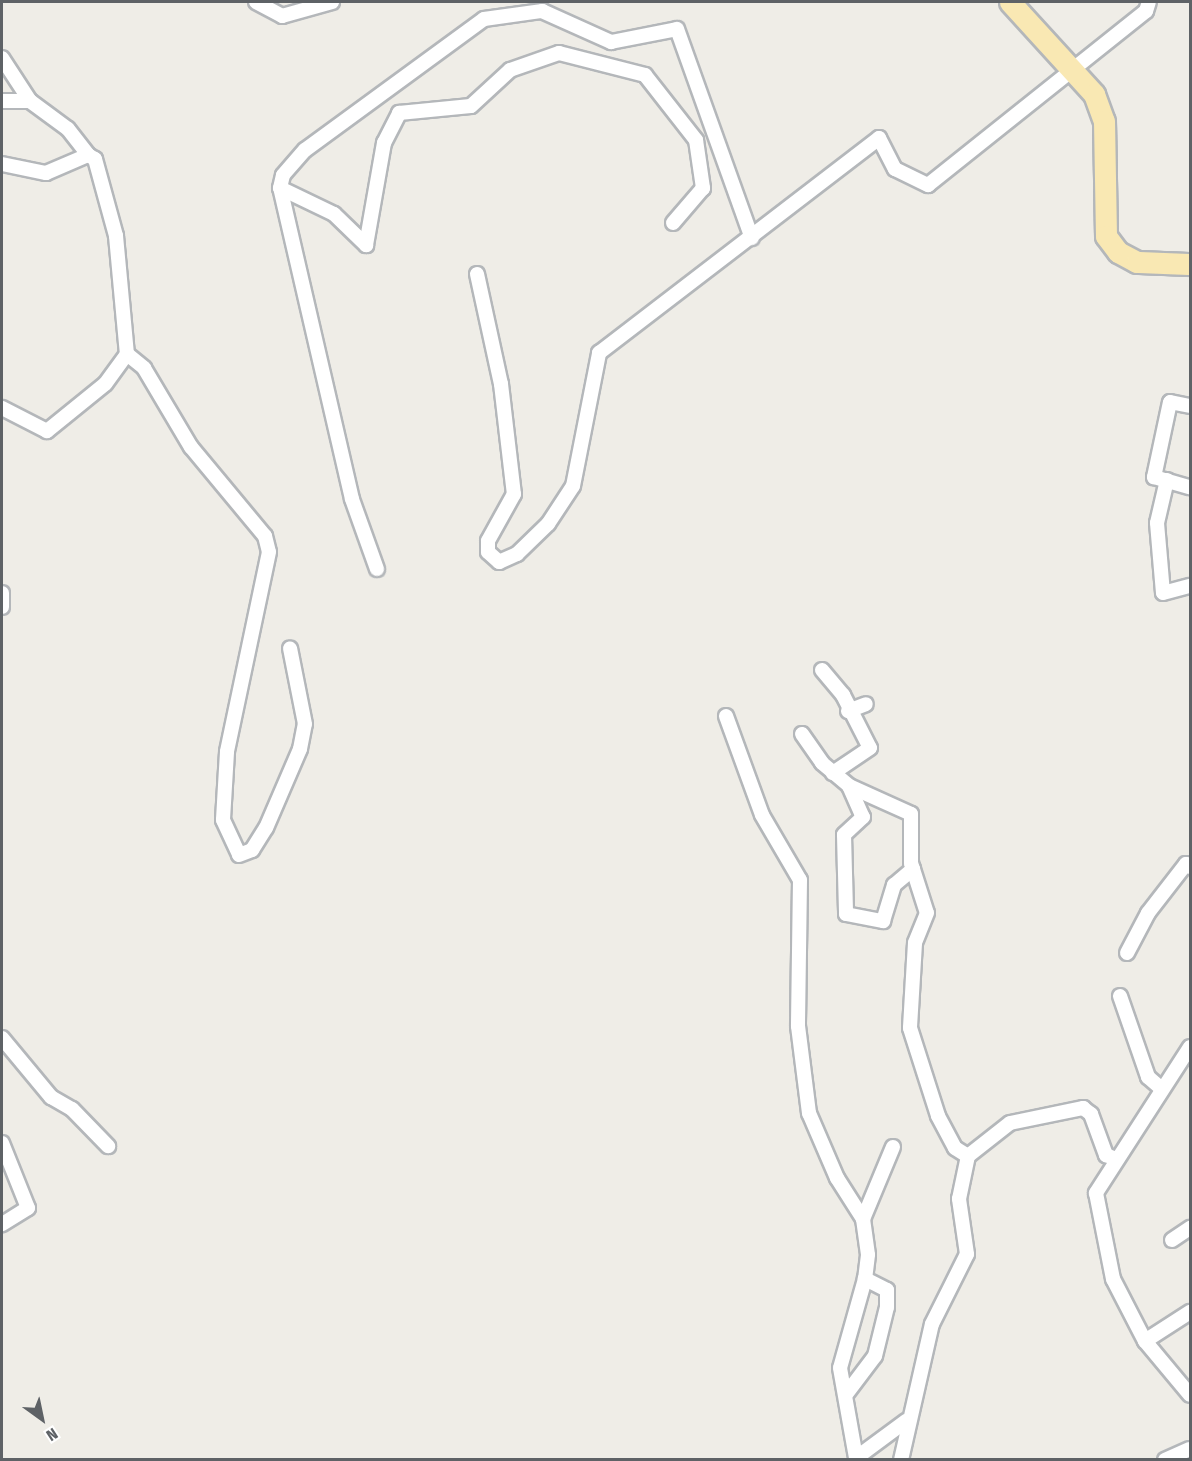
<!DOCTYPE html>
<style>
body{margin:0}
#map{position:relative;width:1192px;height:1461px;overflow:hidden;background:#efede7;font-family:"Fira Sans Condensed",sans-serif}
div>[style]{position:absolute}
.roads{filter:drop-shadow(2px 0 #b4b7ba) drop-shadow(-2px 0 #b4b7ba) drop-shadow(0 2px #b4b7ba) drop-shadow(0 -2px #b4b7ba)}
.street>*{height:14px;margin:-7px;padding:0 7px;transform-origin:7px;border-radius:7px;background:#fff}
.primary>*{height:21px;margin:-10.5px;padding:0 10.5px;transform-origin:10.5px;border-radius:10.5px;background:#f9e8b3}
span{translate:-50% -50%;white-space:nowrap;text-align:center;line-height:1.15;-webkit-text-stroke:4.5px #fff;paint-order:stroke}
.frame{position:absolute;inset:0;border:3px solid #5e6266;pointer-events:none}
.north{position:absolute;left:12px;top:1389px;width:60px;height:60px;-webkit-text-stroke:4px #fff;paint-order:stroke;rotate:147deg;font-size:16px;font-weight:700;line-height:24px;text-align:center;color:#5e6266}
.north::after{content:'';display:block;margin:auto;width:21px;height:27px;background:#5e6266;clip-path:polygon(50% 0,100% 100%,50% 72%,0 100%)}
</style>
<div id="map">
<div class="roads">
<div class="street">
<i style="left:256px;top:2px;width:30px;rotate:28deg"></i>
<i style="left:282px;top:16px;width:52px;rotate:-15.6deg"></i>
<i style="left:2px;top:58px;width:51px;rotate:56.9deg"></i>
<i style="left:2px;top:101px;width:28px"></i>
<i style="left:30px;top:101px;width:47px;rotate:36.4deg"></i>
<i style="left:68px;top:129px;width:33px;rotate:52deg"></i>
<i style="left:2px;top:164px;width:45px;rotate:11.6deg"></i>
<i style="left:46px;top:173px;width:46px;rotate:-23.2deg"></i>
<i style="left:88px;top:155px;width:8px;rotate:30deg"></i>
<i style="left:95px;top:159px;width:80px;rotate:74.7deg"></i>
<i style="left:116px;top:236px;width:119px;rotate:84.7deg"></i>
<i style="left:127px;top:354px;width:37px;rotate:126deg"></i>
<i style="left:105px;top:384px;width:75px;rotate:141deg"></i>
<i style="left:47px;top:431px;width:51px;rotate:-152.9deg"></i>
<i style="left:280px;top:188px;width:60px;rotate:25.7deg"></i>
<i style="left:334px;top:214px;width:45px;rotate:44.1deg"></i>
<i style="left:366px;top:245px;width:104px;rotate:-80deg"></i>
<i style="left:384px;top:143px;width:34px;rotate:-63deg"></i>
<i style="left:399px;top:113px;width:72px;rotate:-5.6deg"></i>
<i style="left:471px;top:106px;width:53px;rotate:-42.7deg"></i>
<i style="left:510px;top:70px;width:52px;rotate:-19.1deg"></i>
<i style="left:559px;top:53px;width:89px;rotate:14.3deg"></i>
<i style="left:645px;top:75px;width:83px;rotate:51.9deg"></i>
<i style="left:696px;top:140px;width:49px;rotate:81.7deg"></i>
<i style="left:703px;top:188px;width:46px;rotate:130.6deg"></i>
<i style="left:477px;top:274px;width:113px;rotate:77.7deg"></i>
<i style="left:501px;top:384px;width:111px;rotate:83.3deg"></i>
<i style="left:514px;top:494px;width:54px;rotate:119deg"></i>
<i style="left:488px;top:541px;width:11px;rotate:90deg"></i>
<i style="left:488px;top:552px;width:15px;rotate:42deg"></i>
<i style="left:499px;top:562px;width:20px;rotate:-24deg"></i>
<i style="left:517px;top:554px;width:43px;rotate:-44.1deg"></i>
<i style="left:548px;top:524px;width:45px;rotate:-56.7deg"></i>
<i style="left:573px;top:486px;width:136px;rotate:-78.9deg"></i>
<i style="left:599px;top:353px;width:353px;rotate:-37.5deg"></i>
<i style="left:879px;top:138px;width:35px;rotate:63deg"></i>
<i style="left:895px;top:169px;width:37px;rotate:26deg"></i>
<i style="left:928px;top:185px;width:279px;rotate:-38.6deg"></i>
<i style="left:1146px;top:11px;width:9px;rotate:-72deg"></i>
<i style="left:127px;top:354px;width:22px;rotate:39deg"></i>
<i style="left:144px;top:368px;width:92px;rotate:59.3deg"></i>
<i style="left:191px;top:447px;width:116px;rotate:50.3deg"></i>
<i style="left:265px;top:536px;width:16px;rotate:76deg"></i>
<i style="left:269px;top:552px;width:204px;rotate:101.9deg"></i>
<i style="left:227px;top:752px;width:68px;rotate:93.4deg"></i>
<i style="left:223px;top:820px;width:38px;rotate:65deg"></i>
<i style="left:239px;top:855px;width:14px;rotate:-21deg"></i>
<i style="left:252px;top:850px;width:26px;rotate:-58deg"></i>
<i style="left:266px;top:828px;width:86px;rotate:-66.7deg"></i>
<i style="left:300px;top:749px;width:25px;rotate:-79deg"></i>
<i style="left:305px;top:724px;width:77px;rotate:-101.2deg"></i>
<i style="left:1190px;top:406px;width:20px;rotate:-169deg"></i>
<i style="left:1170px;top:402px;width:77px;rotate:102deg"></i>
<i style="left:1154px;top:477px;width:37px;rotate:16deg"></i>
<i style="left:1167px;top:480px;width:44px;rotate:103.1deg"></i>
<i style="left:1157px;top:523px;width:70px;rotate:85.1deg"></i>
<i style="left:1163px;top:593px;width:28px;rotate:-15deg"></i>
<i style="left:377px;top:569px;width:74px;rotate:-109.7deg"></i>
<i style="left:352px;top:499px;width:319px;rotate:-103deg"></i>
<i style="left:280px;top:188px;width:13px;rotate:-77deg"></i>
<i style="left:283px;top:175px;width:33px;rotate:-49deg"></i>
<i style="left:305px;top:150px;width:222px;rotate:-36.2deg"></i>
<i style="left:484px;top:19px;width:59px;rotate:-7.9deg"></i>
<i style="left:542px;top:11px;width:76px;rotate:24.2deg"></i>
<i style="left:611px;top:42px;width:67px;rotate:-11.1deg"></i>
<i style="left:677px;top:29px;width:222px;rotate:70.3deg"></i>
<i style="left:2px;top:593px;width:14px;rotate:90deg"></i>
<i style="left:822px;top:670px;width:33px;rotate:50deg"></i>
<i style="left:843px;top:695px;width:59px;rotate:63deg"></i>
<i style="left:870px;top:748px;width:45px;rotate:146deg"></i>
<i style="left:848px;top:711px;width:19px;rotate:-21deg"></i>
<i style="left:726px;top:716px;width:105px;rotate:70deg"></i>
<i style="left:762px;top:815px;width:75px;rotate:59.7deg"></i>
<i style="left:800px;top:880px;width:146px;rotate:90.8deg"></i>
<i style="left:798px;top:1026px;width:88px;rotate:82.8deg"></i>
<i style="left:809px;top:1113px;width:71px;rotate:66.7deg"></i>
<i style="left:837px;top:1178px;width:49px;rotate:57.6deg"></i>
<i style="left:863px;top:1219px;width:36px;rotate:82deg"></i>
<i style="left:868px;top:1255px;width:24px;rotate:97deg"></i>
<i style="left:865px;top:1279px;width:92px;rotate:105.7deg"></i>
<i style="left:840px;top:1368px;width:91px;rotate:79.9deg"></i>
<i style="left:856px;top:1458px;width:62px;rotate:-36.5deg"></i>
<i style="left:802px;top:734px;width:35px;rotate:55deg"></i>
<i style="left:822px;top:763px;width:35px;rotate:40deg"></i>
<i style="left:849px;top:786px;width:68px;rotate:24.3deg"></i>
<i style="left:911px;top:814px;width:49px;rotate:90deg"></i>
<i style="left:911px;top:863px;width:52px;rotate:72.3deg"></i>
<i style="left:927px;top:913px;width:32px;rotate:112deg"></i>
<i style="left:915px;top:943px;width:85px;rotate:93.4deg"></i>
<i style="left:910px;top:1028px;width:92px;rotate:72.3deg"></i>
<i style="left:938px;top:1116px;width:36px;rotate:62deg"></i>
<i style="left:955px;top:1148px;width:15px;rotate:32deg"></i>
<i style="left:849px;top:786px;width:34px;rotate:66deg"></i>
<i style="left:863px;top:817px;width:26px;rotate:137deg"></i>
<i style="left:844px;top:835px;width:79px;rotate:88.5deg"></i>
<i style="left:846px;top:914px;width:38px;rotate:11deg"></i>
<i style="left:883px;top:921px;width:38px;rotate:-73deg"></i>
<i style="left:894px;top:885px;width:25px;rotate:-40deg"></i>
<i style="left:1127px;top:953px;width:45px;rotate:-62.3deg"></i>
<i style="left:1148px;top:913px;width:62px;rotate:-52.2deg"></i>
<i style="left:1186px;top:864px;width:5px;rotate:37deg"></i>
<i style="left:1120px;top:996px;width:86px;rotate:70.9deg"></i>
<i style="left:1148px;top:1077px;width:18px;rotate:41deg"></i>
<i style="left:2px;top:1038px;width:77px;rotate:50.3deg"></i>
<i style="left:51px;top:1097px;width:24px;rotate:30deg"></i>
<i style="left:72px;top:1109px;width:52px;rotate:45.8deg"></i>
<i style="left:1190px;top:1047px;width:174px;rotate:122.8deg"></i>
<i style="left:1096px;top:1193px;width:88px;rotate:78.8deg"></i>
<i style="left:1113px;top:1279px;width:70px;rotate:62.7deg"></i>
<i style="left:1145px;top:1341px;width:70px;rotate:50.2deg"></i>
<i style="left:2px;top:1143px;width:70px;rotate:68.2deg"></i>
<i style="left:28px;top:1208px;width:31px;rotate:148deg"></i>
<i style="left:863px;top:1219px;width:78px;rotate:-67.4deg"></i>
<i style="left:1172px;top:1240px;width:22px;rotate:-34deg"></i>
<i style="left:1145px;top:1341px;width:54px;rotate:-32.8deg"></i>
<i style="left:847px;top:1393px;width:46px;rotate:-52.9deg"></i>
<i style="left:875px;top:1356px;width:50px;rotate:-76.2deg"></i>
<i style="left:887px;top:1307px;width:17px;rotate:-90deg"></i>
<i style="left:887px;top:1290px;width:25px;rotate:-153deg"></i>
<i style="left:901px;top:1460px;width:139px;rotate:-77.2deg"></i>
<i style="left:932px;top:1324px;width:78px;rotate:-63.4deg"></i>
<i style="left:967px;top:1254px;width:56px;rotate:-98.3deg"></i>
<i style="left:959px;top:1199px;width:44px;rotate:-78.2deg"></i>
<i style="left:968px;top:1156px;width:53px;rotate:-38.2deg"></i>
<i style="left:1010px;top:1123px;width:75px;rotate:-11.6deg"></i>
<i style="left:1083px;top:1108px;width:10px;rotate:37deg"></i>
<i style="left:1091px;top:1114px;width:44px;rotate:69.9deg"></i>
<i style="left:1106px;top:1155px;width:11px;rotate:22deg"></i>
<i style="left:1165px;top:1460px;width:27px;rotate:-24deg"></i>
</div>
<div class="primary">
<i style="left:1010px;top:2px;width:125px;rotate:47.6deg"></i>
<i style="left:1094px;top:94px;width:29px;rotate:70deg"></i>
<i style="left:1104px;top:121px;width:115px;rotate:89deg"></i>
<i style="left:1106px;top:236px;width:20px;rotate:53deg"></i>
<i style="left:1118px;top:252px;width:21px;rotate:28deg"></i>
<i style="left:1137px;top:262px;width:53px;rotate:2.2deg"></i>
</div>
</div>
<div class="frame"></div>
<div class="north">N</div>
</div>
